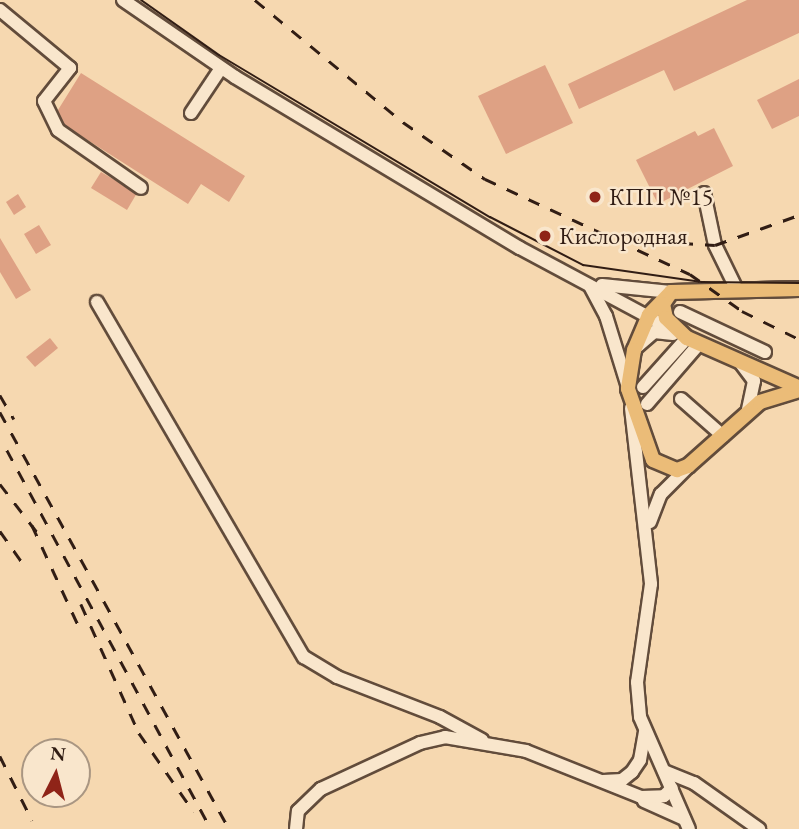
<!DOCTYPE html>
<meta charset="utf-8">
<style>
body{margin:0}
#map{position:relative;width:799px;height:829px;overflow:hidden;background:#f6d8b0;font-family:"EB Garamond",serif}
div>[style]{position:absolute}
.building>*{inset:0;background:#dea184}
.roads{filter:drop-shadow(2px 0 #624c3b) drop-shadow(-2px 0 #624c3b) drop-shadow(0 2px #624c3b) drop-shadow(0 -2px #624c3b)}
.minor>*{height:12px;margin:-6px;padding:0 6px;transform-origin:6px;border-radius:6px;background:#f9e6cc}
.major>*{height:14px;margin:-7px;padding:0 7px;transform-origin:7px;border-radius:7px;background:#ebbc78}
.tram>*{height:2px;margin:-1px;padding:0 1px;transform-origin:1px;border-radius:1px;background:#311d14}
.rail>*{height:2.5px;margin-top:-1.25px;transform-origin:0;background:repeating-linear-gradient(90deg,#311d14 0 12px,transparent 0 24px)}
.dots>*{width:19px;height:19px;translate:-50% -50%;box-sizing:border-box;border:4px solid #f9e6cc;border-radius:50%}
span{translate:-50% -50%;white-space:nowrap;text-align:center;line-height:1.15;-webkit-text-stroke:5px #f9e6cc;paint-order:stroke}
.poi-label{font-size:24px;color:#311d14}
.left{translate:0 -50%;text-align:left}
.north{position:absolute;left:21px;top:738px;width:70px;height:70px;box-sizing:border-box;background:#f9e6cc;border:2px solid #a99682;border-radius:50%;rotate:6deg;font-size:19px;font-weight:700;line-height:28px;text-align:center;color:#311d14}
.north::after{content:'';display:block;margin:auto;width:24px;height:32px;background:#8f2418;clip-path:polygon(50% 0,100% 100%,50% 72%,0 100%)}
</style>
<div id="map">
<div class="building">
<i style="clip-path:polygon(747px 0,799px 0,799px 33px,674px 91px,664px 70px,579px 109px,568px 84px)"></i>
<i style="clip-path:polygon(545px 65px,573px 123px,506px 154px,478px 96px)"></i>
<i style="clip-path:polygon(81px 73px,245px 176px,229px 202px,201px 184px,188px 204px,53px 118px)"></i>
<i style="clip-path:polygon(799px 79px,799px 116px,772px 129px,757px 100px)"></i>
<i style="clip-path:polygon(714px 128px,733px 166px,658px 204px,636px 160px,695px 131px,698px 136px)"></i>
<i style="clip-path:polygon(101px 172px,137px 193px,127px 210px,91px 188px)"></i>
<i style="clip-path:polygon(18px 194px,26px 207px,14px 215px,6px 202px)"></i>
<i style="clip-path:polygon(39px 225px,51px 245px,36px 254px,24px 234px)"></i>
<i style="clip-path:polygon(0 238px,31px 290px,16px 299px,0 272px)"></i>
<i style="clip-path:polygon(50px 338px,58px 348px,35px 367px,26px 357px)"></i>
</div>
<div class="roads">
<div class="minor">
<i style="left:123px;top:0;width:136px;rotate:34.5deg"></i>
<i style="left:235px;top:77px;width:332px;rotate:31deg"></i>
<i style="left:520px;top:248px;width:176px;rotate:28.2deg"></i>
<i style="left:0;top:10px;width:91px;rotate:39.6deg"></i>
<i style="left:70px;top:68px;width:42px;rotate:128.2deg"></i>
<i style="left:44px;top:101px;width:32px;rotate:64deg"></i>
<i style="left:58px;top:130px;width:101px;rotate:34.9deg"></i>
<i style="left:191px;top:113px;width:54px;rotate:-56.3deg"></i>
<i style="left:704px;top:193px;width:53px;rotate:78.1deg"></i>
<i style="left:715px;top:245px;width:50px;rotate:63.9deg"></i>
<i style="left:602px;top:285px;width:69px;rotate:5.8deg"></i>
<i style="left:590px;top:286px;width:34px;rotate:62deg"></i>
<i style="left:606px;top:316px;width:74px;rotate:72.8deg"></i>
<i style="left:97px;top:302px;width:411px;rotate:59.8deg"></i>
<i style="left:304px;top:657px;width:39px;rotate:31deg"></i>
<i style="left:337px;top:677px;width:110px;rotate:21.2deg"></i>
<i style="left:440px;top:717px;width:48px;rotate:28.7deg"></i>
<i style="left:680px;top:312px;width:94px;rotate:25.2deg"></i>
<i style="left:638px;top:346px;width:21px;rotate:-41deg"></i>
<i style="left:654px;top:332px;width:19px;rotate:6deg"></i>
<i style="left:742px;top:365px;width:20px;rotate:53deg"></i>
<i style="left:754px;top:381px;width:33px;rotate:102deg"></i>
<i style="left:643px;top:387px;width:66px;rotate:-48.1deg"></i>
<i style="left:681px;top:399px;width:56px;rotate:41.4deg"></i>
<i style="left:647px;top:404px;width:79px;rotate:-49.1deg"></i>
<i style="left:631px;top:408px;width:177px;rotate:83.5deg"></i>
<i style="left:651px;top:584px;width:99px;rotate:98.1deg"></i>
<i style="left:637px;top:682px;width:35px;rotate:85deg"></i>
<i style="left:640px;top:717px;width:122px;rotate:66.4deg"></i>
<i style="left:650px;top:522px;width:30px;rotate:-69deg"></i>
<i style="left:661px;top:494px;width:38px;rotate:-45deg"></i>
<i style="left:664px;top:771px;width:32px;rotate:22deg"></i>
<i style="left:694px;top:783px;width:80px;rotate:35.3deg"></i>
<i style="left:603px;top:781px;width:19px;rotate:-3deg"></i>
<i style="left:622px;top:780px;width:13px;rotate:-39deg"></i>
<i style="left:632px;top:772px;width:14px;rotate:-56deg"></i>
<i style="left:640px;top:760px;width:29px;rotate:-80deg"></i>
<i style="left:644px;top:801px;width:44px;rotate:24.2deg"></i>
<i style="left:296px;top:829px;width:18px;rotate:-84deg"></i>
<i style="left:298px;top:811px;width:32px;rotate:-44deg"></i>
<i style="left:321px;top:789px;width:109px;rotate:-24.9deg"></i>
<i style="left:420px;top:743px;width:26px;rotate:-13deg"></i>
<i style="left:445px;top:737px;width:82px;rotate:9.8deg"></i>
<i style="left:526px;top:751px;width:124px;rotate:21.8deg"></i>
<i style="left:641px;top:797px;width:23px;rotate:-2deg"></i>
<i style="left:664px;top:796px;width:11px;rotate:-45deg"></i>
</div>
<div class="major">
<i style="left:799px;top:289px;width:128px;rotate:178.7deg"></i>
<i style="left:671px;top:292px;width:32px;rotate:134deg"></i>
<i style="left:649px;top:315px;width:38px;rotate:113deg"></i>
<i style="left:634px;top:350px;width:39px;rotate:99deg"></i>
<i style="left:628px;top:389px;width:75px;rotate:70.6deg"></i>
<i style="left:653px;top:460px;width:26px;rotate:23deg"></i>
<i style="left:677px;top:470px;width:12px;rotate:-20deg"></i>
<i style="left:688px;top:466px;width:96px;rotate:-41.6deg"></i>
<i style="left:760px;top:402px;width:41px;rotate:-17.1deg"></i>
<i style="left:669px;top:295px;width:11px;rotate:124deg"></i>
<i style="left:663px;top:304px;width:14px;rotate:78deg"></i>
<i style="left:666px;top:318px;width:29px;rotate:44deg"></i>
<i style="left:687px;top:338px;width:121px;rotate:23.8deg"></i>
</div>
</div>
<div class="tram">
<i style="left:141px;top:0;width:95px;rotate:35.2deg"></i>
<i style="left:219px;top:55px;width:316px;rotate:30.9deg"></i>
<i style="left:490px;top:217px;width:105px;rotate:27.3deg"></i>
<i style="left:583px;top:265px;width:120px;rotate:8.1deg"></i>
<i style="left:702px;top:282px;width:97px;rotate:0.6deg"></i>
</div>
<div class="rail">
<i style="left:255px;top:0;width:192px;rotate:39.5deg"></i>
<i style="left:403px;top:122px;width:100px;rotate:34.8deg"></i>
<i style="left:485px;top:179px;width:226px;rotate:24.9deg"></i>
<i style="left:690px;top:274px;width:64px;rotate:35.4deg"></i>
<i style="left:742px;top:311px;width:64px;rotate:26.2deg"></i>
<i style="left:633px;top:240px;width:82px;rotate:3.5deg"></i>
<i style="left:715px;top:245px;width:89px;rotate:-19.7deg"></i>
<i style="left:0;top:395px;width:28px;rotate:60deg"></i>
<i style="left:0;top:412px;width:476px;rotate:61.2deg"></i>
<i style="left:7px;top:450px;width:430px;rotate:61.7deg"></i>
<i style="left:0;top:484px;width:61px;rotate:52.4deg"></i>
<i style="left:32px;top:525px;width:115px;rotate:65.2deg"></i>
<i style="left:0;top:531px;width:42px;rotate:54.8deg"></i>
<i style="left:81px;top:604px;width:141px;rotate:65.8deg"></i>
<i style="left:139px;top:733px;width:96px;rotate:55.2deg"></i>
<i style="left:0;top:756px;width:72px;rotate:63.4deg"></i>
</div>
<div class="dots">
<i style="left:595px;top:197px;background:#8f2418"></i>
<i style="left:545px;top:236px;background:#8f2418"></i>
</div>
<div class="poi-label">
<span class="left" style="left:609px;top:197px">КПП №15</span>
<span class="left" style="left:559px;top:236px">Кислородная</span>
</div>
<div class="north">N</div>
</div>
